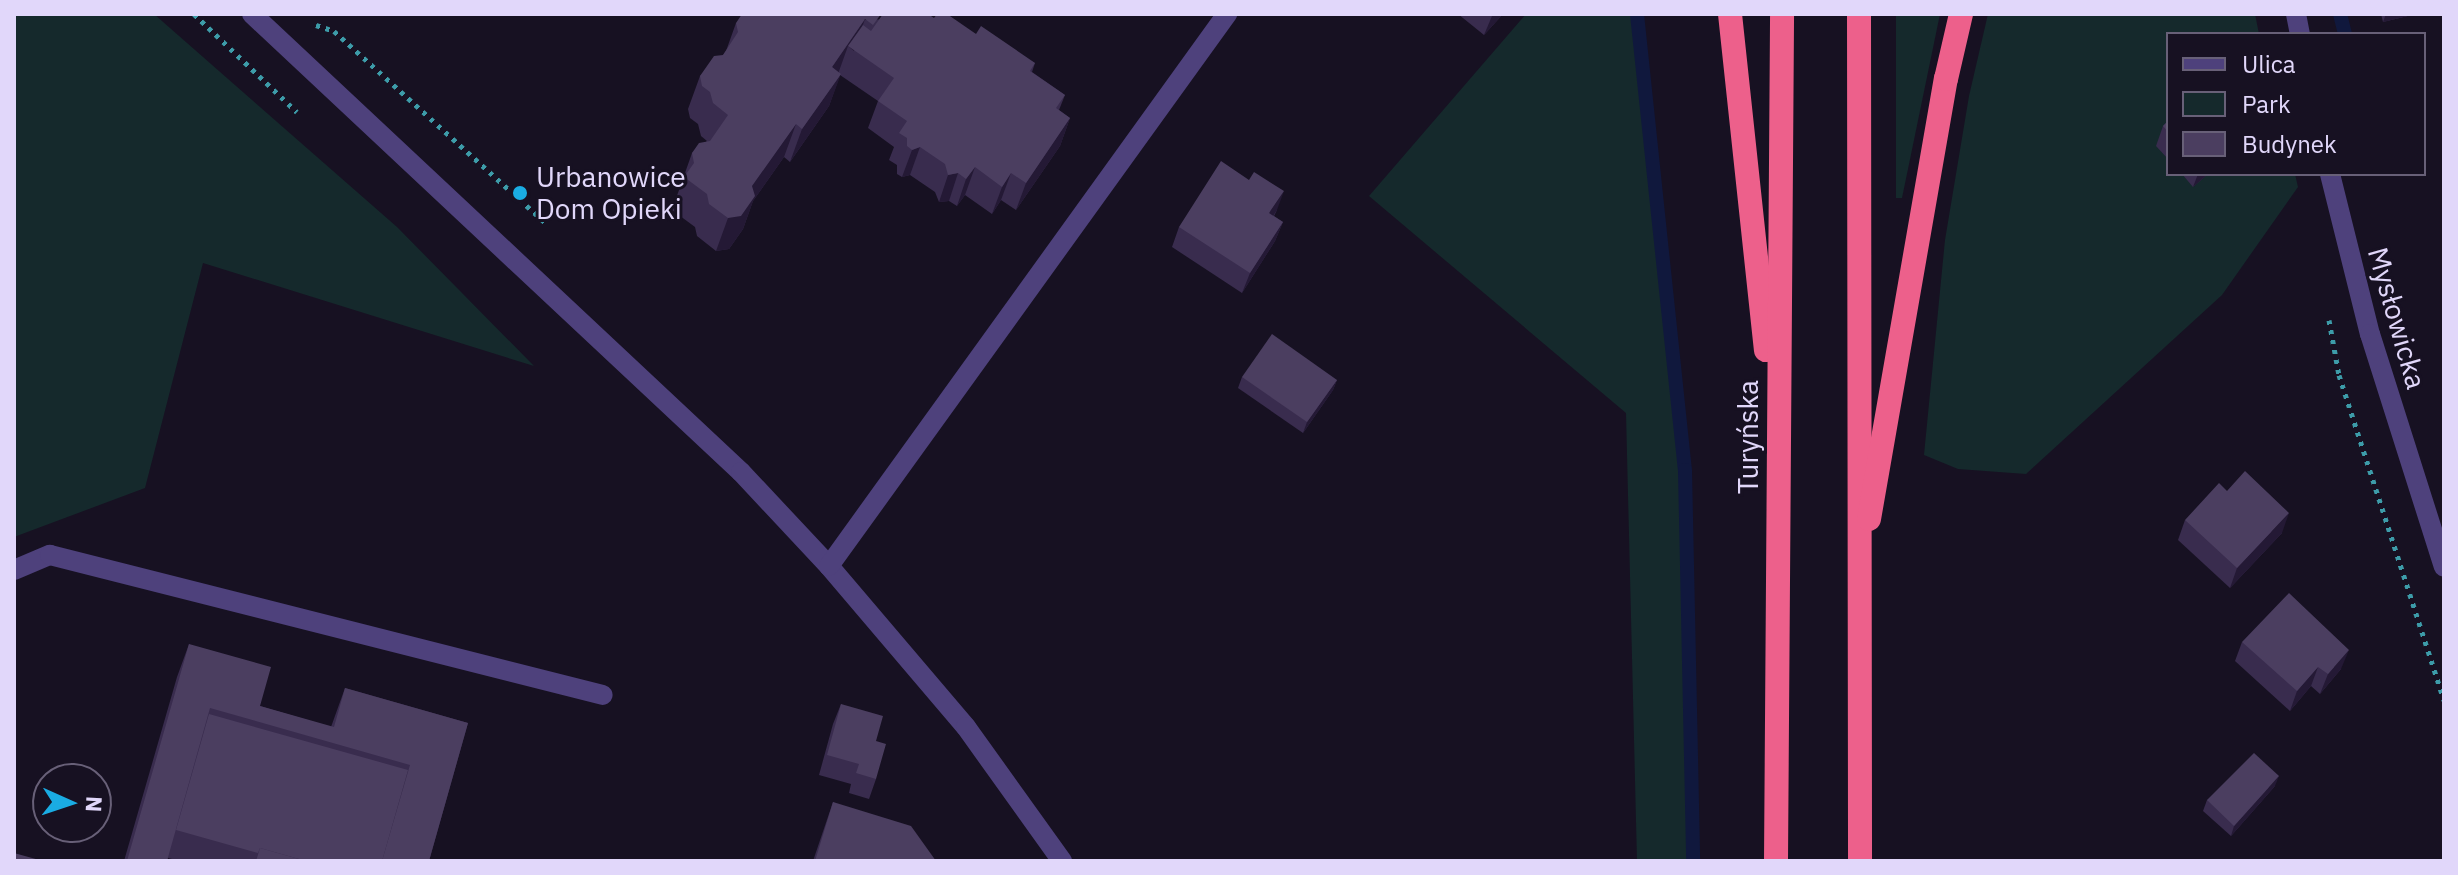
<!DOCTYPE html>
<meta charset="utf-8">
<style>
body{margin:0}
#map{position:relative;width:2458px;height:875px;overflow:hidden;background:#171122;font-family:"IBM Plex Sans",sans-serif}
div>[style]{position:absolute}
.green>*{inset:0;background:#15292c}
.stream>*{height:14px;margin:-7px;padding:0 7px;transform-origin:7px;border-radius:7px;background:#10183d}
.path>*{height:5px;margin-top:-2.5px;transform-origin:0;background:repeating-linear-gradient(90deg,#3d9ca9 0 4px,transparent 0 10px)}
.minor>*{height:20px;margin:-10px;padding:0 10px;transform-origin:10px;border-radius:10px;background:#4e417c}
.highway>*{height:24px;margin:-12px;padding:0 12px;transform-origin:12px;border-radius:12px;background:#ed608b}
.wall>*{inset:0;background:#392c4e}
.shaded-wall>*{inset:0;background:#241935}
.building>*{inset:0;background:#4b3e60}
.dots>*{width:22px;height:22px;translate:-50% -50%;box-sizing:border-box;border:4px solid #171122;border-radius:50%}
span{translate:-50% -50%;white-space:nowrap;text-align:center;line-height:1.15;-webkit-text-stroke:6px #171122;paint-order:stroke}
.poi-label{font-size:28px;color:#e1d7fa}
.left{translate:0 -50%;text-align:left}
.street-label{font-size:28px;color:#e1d7fa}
.frame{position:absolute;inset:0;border:16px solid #e1d7fa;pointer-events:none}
.legend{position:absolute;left:2166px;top:32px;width:260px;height:144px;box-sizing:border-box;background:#171122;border:2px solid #686078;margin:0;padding:10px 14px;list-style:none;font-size:24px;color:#e1d7fa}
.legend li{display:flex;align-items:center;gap:16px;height:40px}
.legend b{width:40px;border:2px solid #686078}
.north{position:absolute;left:32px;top:763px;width:80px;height:80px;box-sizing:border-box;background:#171122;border:2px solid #686078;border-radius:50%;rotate:93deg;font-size:22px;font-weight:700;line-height:32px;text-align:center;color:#e1d7fa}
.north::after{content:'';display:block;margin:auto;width:28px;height:36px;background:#1aace3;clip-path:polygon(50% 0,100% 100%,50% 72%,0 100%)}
</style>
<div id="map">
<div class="green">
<i style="clip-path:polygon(14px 14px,154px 14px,397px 227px,534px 366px,203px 263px,145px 488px,14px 537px)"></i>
<i style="clip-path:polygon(1526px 14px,1641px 14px,1689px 456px,1696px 861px,1637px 861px,1626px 413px,1369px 196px)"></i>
<i style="clip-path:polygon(1896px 14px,1940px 14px,1902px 198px,1896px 198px)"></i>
<i style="clip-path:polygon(1988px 14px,2255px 14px,2259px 34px,2168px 34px,2168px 174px,2295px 174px,2298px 187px,2222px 295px,2026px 474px,1958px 469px,1924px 455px,1945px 240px,1969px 96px)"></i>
</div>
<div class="stream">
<i style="left:1637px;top:14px;width:459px;rotate:84deg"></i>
<i style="left:1685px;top:470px;width:391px;rotate:88.8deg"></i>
<i style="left:2340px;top:14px;width:21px;rotate:76deg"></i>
</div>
<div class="path">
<i style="left:194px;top:14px;width:142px;rotate:43.6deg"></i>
<i style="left:316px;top:25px;width:19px;rotate:18deg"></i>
<i style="left:334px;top:31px;width:289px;rotate:42.2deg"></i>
<i style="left:2329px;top:320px;width:56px;rotate:79.7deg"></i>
<i style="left:2339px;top:375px;width:342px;rotate:72.1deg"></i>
</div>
<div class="minor">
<i style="left:252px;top:14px;width:670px;rotate:43.13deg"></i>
<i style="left:741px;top:472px;width:129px;rotate:46.9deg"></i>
<i style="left:829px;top:566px;width:211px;rotate:49.6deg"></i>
<i style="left:966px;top:727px;width:165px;rotate:54.4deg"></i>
<i style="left:2296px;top:14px;width:20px;rotate:79deg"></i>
<i style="left:2330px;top:174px;width:165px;rotate:76deg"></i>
<i style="left:2370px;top:334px;width:244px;rotate:72.4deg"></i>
<i style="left:829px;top:566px;width:681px;rotate:-54.21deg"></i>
<i style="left:14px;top:570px;width:39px;rotate:-23deg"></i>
<i style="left:50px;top:555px;width:570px;rotate:14.21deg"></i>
</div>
<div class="highway">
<i style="left:1730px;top:14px;width:338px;rotate:83.9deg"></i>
<i style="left:1859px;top:14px;width:847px;rotate:89.93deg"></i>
<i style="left:1869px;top:519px;width:447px;rotate:-80.1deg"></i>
<i style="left:1946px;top:79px;width:67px;rotate:-77deg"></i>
<i style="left:1776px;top:861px;width:847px;rotate:-89.59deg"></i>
</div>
<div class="wall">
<i style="clip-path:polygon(1458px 14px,1503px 14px,1484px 35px)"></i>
<i style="clip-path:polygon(2381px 14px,2416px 14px,2383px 22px)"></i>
<i style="clip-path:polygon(934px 18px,976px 34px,1035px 63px,1032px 72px,1065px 95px,1059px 110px,1070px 118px,1060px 146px,1016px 210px,1001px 200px,992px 214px,965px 195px,957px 206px,949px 201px,939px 202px,935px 192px,910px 175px,902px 177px,897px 174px,897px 165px,889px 160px,894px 147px,868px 128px,878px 101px,840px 75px,829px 106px,790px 162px,784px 157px,753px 201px,743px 229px,729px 249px,716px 251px,697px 236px,695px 227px,672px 210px,692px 153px,707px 141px,701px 136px,698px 124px,690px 118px,688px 109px,700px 76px,723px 55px,726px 51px,736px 23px)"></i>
<i style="clip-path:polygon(2168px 121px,2168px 159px,2156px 146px,2163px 126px)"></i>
<i style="clip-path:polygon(2182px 174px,2208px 174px,2193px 187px)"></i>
<i style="clip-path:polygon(1277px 210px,1274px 216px,1283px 222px,1275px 241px,1242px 293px,1172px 247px,1179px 227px)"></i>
<i style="clip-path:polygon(1242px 377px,1337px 380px,1333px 390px,1303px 433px,1238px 388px)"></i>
<i style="clip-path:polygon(2185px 520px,2282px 533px,2230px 588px,2178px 540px)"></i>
<i style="clip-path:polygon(2242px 642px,2341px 669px,2320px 694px,2311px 686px,2290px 711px,2235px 661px)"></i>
<i style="clip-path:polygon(189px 644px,260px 706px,331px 727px,345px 688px,468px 723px,429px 861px,180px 861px,168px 858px,167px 861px,124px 861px,177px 677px)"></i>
<i style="clip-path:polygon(841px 704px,876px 741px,876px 779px,869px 799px,849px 793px,851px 784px,819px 775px,833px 724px)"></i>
<i style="clip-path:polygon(2275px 786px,2231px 836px,2203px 811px,2207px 800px)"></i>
<i style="clip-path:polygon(833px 802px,936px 861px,813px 861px)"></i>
</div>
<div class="shaded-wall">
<i style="clip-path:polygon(1493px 14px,1503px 14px,1484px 35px,1492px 16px)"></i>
<i style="clip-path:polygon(2386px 14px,2416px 14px,2383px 22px)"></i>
<i style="clip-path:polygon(865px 19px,854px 51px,848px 46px,838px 74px,832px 67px)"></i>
<i style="clip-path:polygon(841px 74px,829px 106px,790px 162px,802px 129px)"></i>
<i style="clip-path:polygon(1070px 118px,1060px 146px,1016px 210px,1026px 183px)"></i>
<i style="clip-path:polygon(796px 124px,784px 157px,753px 201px,743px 229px,729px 249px,716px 251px,728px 218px)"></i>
<i style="clip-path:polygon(920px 147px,910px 175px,902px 177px,912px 150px)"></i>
<i style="clip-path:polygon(975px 167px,965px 195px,957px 206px,966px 179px)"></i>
<i style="clip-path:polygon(958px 173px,949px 201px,939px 202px,948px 175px)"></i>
<i style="clip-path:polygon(1011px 173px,1001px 200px,992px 214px,1002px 187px)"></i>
<i style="clip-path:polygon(2198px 174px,2208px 174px,2193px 187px)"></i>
<i style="clip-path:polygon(1284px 191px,1277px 210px,1262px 233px,1269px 213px)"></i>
<i style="clip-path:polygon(1283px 222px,1275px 241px,1242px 293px,1250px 273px)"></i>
<i style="clip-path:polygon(1337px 380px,1333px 390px,1303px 433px,1307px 422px)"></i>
<i style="clip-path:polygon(2289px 513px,2282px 533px,2230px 588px,2237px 568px)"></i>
<i style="clip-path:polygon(2349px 650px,2341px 669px,2320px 694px,2328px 674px)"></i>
<i style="clip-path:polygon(2318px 667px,2311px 686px,2290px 711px,2297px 691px)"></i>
<i style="clip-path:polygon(2279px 776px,2275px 786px,2231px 836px,2234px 826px)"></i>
</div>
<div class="building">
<i style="clip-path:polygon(742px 14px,881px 14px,873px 25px,865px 19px,832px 67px,841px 74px,802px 129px,796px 124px,752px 186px,755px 196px,741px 216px,728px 218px,709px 204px,707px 194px,684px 177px,694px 163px,692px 153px,699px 143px,710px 141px,728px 115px,713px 103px,710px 92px,702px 86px,700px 76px,714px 56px,723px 55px,738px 32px,736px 23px)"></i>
<i style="clip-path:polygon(883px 14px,928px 14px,934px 18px,937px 14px,947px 14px,976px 34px,981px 26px,1035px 63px,1030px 71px,1065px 95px,1056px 108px,1070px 118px,1026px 183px,1011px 173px,1002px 187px,975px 167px,966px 179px,958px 173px,948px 175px,945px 164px,920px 147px,912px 150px,907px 146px,907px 138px,899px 133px,907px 121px,878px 101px,894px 78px,848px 46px,863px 25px,871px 31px)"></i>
<i style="clip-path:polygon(2168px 121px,2168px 132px,2163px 126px)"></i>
<i style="clip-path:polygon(1221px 161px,1249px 180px,1254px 172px,1284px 191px,1269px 213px,1283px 222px,1250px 273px,1179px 227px)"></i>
<i style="clip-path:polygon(1272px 334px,1337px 380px,1307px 422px,1242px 377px)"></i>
<i style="clip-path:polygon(2245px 471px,2289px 513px,2237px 568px,2185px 520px,2219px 483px,2227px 491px)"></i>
<i style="clip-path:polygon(2289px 593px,2349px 650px,2328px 674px,2318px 667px,2297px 691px,2242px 642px)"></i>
<i style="clip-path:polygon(189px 644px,271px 667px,260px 706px,334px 727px,345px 688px,468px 723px,429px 861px,382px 861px,410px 765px,210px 708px,167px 861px,127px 861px)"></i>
<i style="clip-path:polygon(841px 704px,883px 716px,876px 741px,886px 744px,876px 779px,856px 773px,859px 764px,827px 755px)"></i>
<i style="clip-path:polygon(209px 714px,408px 770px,382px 861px,306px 861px,260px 848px,258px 853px,176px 830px)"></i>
<i style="clip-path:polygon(2254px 753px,2279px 776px,2234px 826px,2207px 800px)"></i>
<i style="clip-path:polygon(833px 802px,911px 826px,936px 861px,815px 861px)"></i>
<i style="clip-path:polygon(260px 848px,306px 861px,256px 861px)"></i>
<i style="clip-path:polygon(14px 853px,43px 861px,14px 861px)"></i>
</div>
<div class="dots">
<i style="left:520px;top:193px;background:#1aace3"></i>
</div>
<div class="poi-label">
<span class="left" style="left:536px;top:193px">Urbanowice<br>Dom Opieki</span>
</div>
<div class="street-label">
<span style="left:2397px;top:318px;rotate:74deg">Mysłowicka</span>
<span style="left:1748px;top:437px;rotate:-90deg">Turyńska</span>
</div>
<div class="frame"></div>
<ul class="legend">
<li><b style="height:10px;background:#4e417c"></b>Ulica</li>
<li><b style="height:22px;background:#15292c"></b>Park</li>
<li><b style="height:22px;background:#4b3e60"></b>Budynek</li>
</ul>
<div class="north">N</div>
</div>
